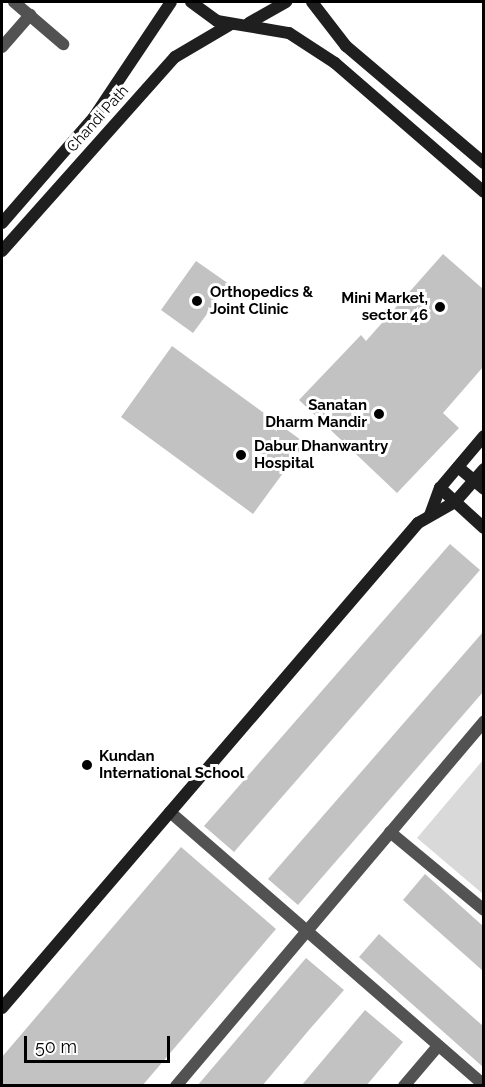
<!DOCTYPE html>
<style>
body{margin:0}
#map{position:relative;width:485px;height:1087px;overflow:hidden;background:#fff;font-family:Raleway,sans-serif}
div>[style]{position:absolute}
.green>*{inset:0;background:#d9d9d9}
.building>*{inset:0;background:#c2c2c2}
.street>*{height:12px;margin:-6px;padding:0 6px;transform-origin:6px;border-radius:6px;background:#525252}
.secondary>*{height:12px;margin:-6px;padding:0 6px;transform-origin:6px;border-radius:6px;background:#1f1f1f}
.dots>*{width:16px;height:16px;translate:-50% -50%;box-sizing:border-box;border:3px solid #fff;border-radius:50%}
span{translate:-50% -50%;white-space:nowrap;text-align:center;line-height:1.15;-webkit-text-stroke:6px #fff;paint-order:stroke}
.street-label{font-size:15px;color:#000}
.poi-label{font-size:15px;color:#000;font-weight:700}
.left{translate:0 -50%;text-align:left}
.right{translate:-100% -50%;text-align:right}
.frame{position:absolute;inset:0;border:3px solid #000;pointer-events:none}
.scale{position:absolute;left:24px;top:1036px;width:146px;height:27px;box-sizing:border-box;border:3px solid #000;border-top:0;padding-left:8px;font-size:18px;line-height:21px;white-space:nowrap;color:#000;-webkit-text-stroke:4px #fff;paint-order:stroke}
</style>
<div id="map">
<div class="green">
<i style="clip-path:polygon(483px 760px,483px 894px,417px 838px)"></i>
</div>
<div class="building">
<i style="clip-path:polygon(443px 254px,483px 289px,483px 367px,443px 413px,459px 428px,397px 493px,299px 400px,361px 335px,366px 341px)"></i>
<i style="clip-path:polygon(196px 261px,229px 284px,193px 333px,161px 310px)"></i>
<i style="clip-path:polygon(172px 346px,305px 443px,253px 514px,121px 417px)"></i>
<i style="clip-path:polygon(450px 544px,480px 570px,234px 852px,204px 826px)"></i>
<i style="clip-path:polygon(483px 632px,483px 692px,298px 905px,268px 879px)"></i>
<i style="clip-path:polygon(181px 847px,276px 929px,142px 1086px,2px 1086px,2px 1057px)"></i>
<i style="clip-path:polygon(425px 874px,483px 926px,483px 971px,403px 900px)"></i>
<i style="clip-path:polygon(379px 934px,483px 1026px,483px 1067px,359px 957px)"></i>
<i style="clip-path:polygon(306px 958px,344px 990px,309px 1030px,262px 1086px,197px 1086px)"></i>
<i style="clip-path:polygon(365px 1010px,403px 1042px,366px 1086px,301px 1086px)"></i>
</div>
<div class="street">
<i style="left:14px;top:2px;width:65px;rotate:40.6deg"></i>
<i style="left:2px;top:47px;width:43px;rotate:-48.8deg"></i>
<i style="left:170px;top:812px;width:416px;rotate:41deg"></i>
<i style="left:390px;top:832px;width:122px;rotate:39.7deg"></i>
<i style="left:176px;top:1086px;width:478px;rotate:-49.8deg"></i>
<i style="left:404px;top:1086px;width:52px;rotate:-49.6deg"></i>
</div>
<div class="secondary">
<i style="left:191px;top:2px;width:32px;rotate:36deg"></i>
<i style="left:217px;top:21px;width:73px;rotate:9.5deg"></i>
<i style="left:289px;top:33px;width:55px;rotate:33.1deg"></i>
<i style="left:335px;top:63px;width:197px;rotate:40.9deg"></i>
<i style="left:312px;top:2px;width:56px;rotate:52.3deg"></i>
<i style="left:346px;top:46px;width:181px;rotate:40.3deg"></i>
<i style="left:249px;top:23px;width:43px;rotate:-29.6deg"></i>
<i style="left:2px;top:223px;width:140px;rotate:-49deg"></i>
<i style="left:94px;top:117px;width:138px;rotate:-56.2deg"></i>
<i style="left:2px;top:251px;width:260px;rotate:-48.3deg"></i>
<i style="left:175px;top:57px;width:65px;rotate:-30.5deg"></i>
<i style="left:458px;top:467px;width:34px;rotate:40deg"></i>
<i style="left:440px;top:488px;width:59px;rotate:42.3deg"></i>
<i style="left:430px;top:515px;width:29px;rotate:-70deg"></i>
<i style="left:440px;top:488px;width:68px;rotate:-49.8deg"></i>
<i style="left:2px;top:1008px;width:639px;rotate:-49.38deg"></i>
<i style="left:418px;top:523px;width:43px;rotate:-29.6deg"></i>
<i style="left:455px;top:502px;width:44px;rotate:-48.7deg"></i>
</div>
<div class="dots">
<i style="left:197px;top:301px;background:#000"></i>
<i style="left:440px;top:307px;background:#000"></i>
<i style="left:379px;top:414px;background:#000"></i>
<i style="left:241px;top:455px;background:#000"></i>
<i style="left:87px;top:765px;background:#000"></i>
</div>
<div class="street-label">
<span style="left:98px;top:119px;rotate:-48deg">Chandi Path</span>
</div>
<div class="poi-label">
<span class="left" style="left:210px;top:301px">Orthopedics &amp;<br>Joint Clinic</span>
<span class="right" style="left:428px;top:307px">Mini Market,<br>sector 46</span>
<span class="right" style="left:367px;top:414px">Sanatan<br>Dharm Mandir</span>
<span class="left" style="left:254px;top:455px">Dabur Dhanwantry<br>Hospital</span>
<span class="left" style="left:99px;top:765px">Kundan<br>International School</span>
</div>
<div class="frame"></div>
<div class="scale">50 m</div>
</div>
